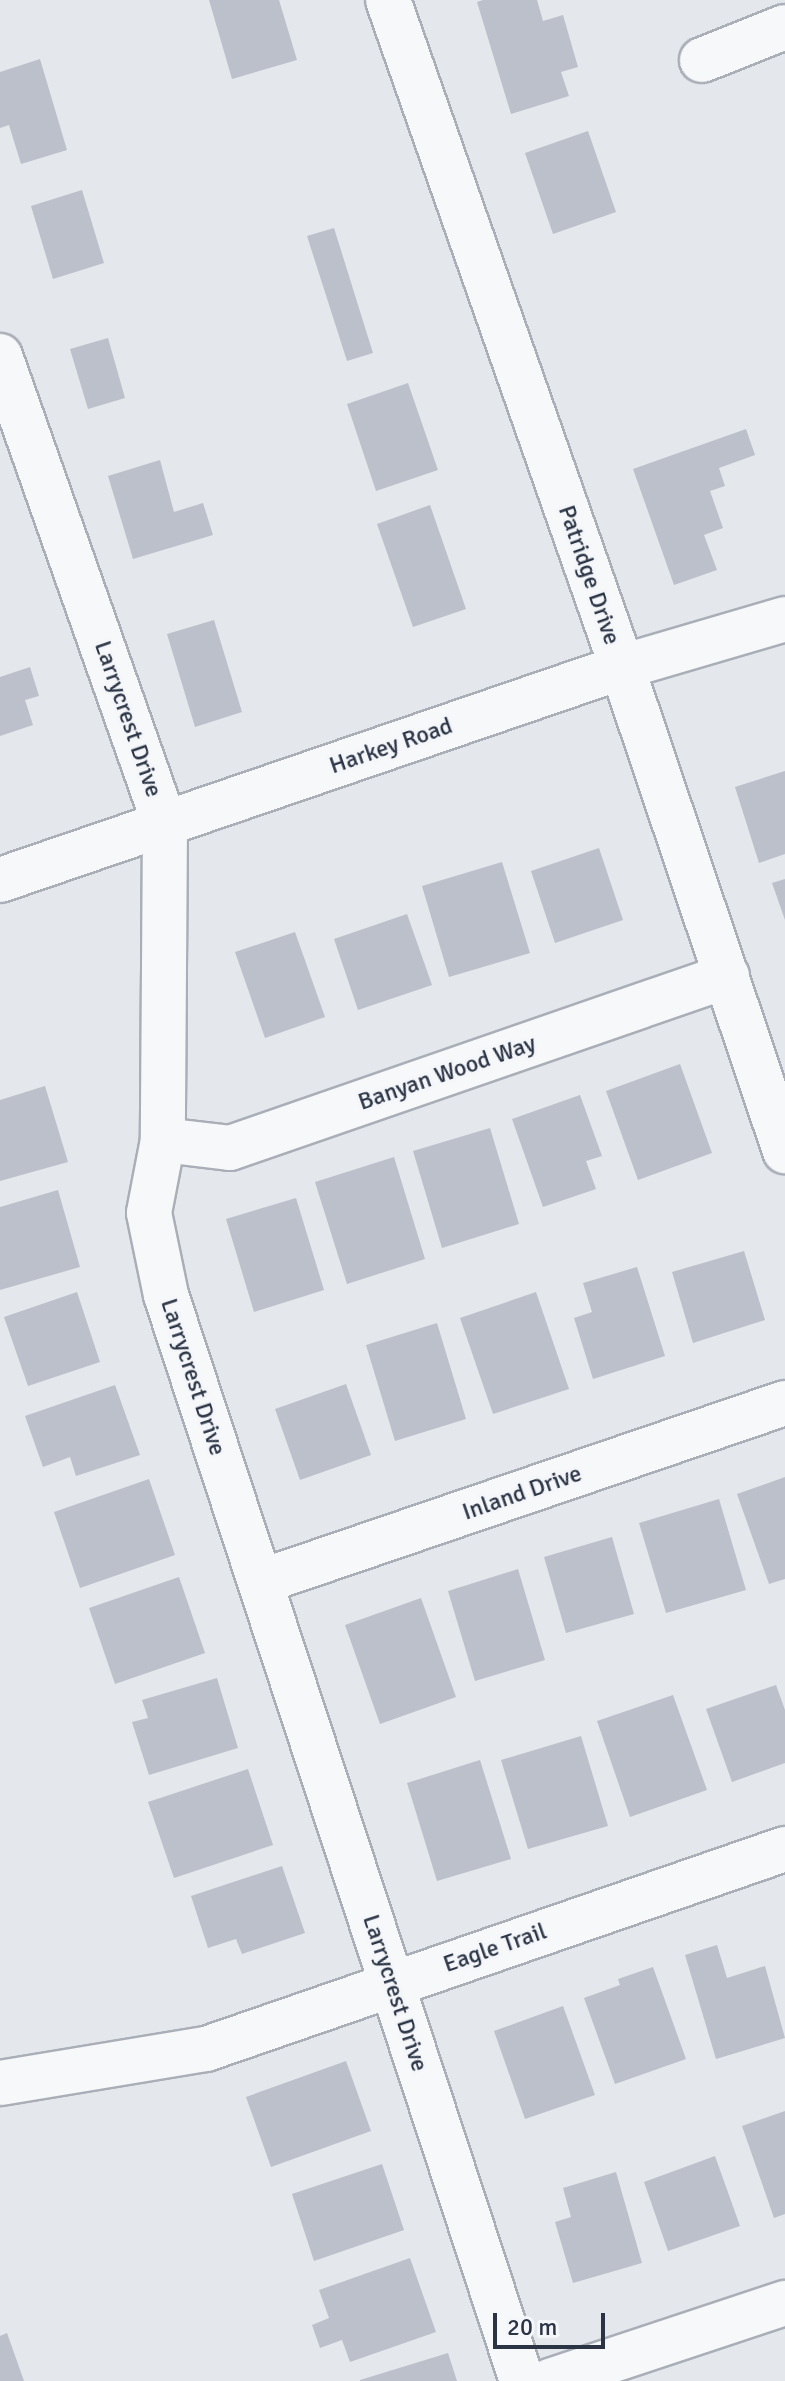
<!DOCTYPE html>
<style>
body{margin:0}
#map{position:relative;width:785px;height:2381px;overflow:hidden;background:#e4e7ec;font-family:Signika,sans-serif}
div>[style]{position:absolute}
.building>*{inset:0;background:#bbc0ca}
.roads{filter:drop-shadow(2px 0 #a9aeb7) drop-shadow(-2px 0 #a9aeb7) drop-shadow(0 2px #a9aeb7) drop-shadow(0 -2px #a9aeb7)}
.minor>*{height:44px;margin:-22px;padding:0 22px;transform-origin:22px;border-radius:22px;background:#f7f8fa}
span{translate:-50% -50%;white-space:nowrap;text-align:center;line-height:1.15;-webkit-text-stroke:6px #f4f6f9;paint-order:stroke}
.street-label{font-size:24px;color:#2b3445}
.scale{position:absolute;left:493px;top:2313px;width:112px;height:36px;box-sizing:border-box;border:4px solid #2b3445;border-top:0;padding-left:10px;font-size:24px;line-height:28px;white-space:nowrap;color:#2b3445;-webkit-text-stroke:6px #f4f6f9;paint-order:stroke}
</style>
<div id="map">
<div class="building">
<i style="clip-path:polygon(209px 0,279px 0,297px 60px,232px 79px)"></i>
<i style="clip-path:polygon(483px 0,537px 0,543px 21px,563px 15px,578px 67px,561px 72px,569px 96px,511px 114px,477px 2px)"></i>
<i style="clip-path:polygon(40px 59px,67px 150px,21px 164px,9px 125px,0 128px,0 72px)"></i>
<i style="clip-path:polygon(588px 131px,616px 212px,553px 234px,525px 153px)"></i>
<i style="clip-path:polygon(82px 190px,104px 263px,53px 279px,31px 206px)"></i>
<i style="clip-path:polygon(334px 228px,373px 353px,347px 361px,307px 236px)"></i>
<i style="clip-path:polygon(108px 338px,125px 398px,88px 409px,70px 349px)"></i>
<i style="clip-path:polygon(408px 383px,438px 470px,376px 491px,347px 404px)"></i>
<i style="clip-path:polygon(746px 429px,755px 455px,719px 468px,725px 486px,710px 491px,723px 528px,704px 535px,717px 570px,674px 585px,633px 469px)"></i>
<i style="clip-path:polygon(160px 460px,174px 512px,203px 503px,213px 535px,133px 559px,108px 476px)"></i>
<i style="clip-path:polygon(430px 505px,466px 609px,413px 627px,377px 524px)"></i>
<i style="clip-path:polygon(214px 620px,242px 712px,195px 727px,167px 634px)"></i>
<i style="clip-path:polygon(30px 667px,39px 696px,25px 700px,33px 725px,0 736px,0 677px)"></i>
<i style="clip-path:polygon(785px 771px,785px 854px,759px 863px,735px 787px)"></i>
<i style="clip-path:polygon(599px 848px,623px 920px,555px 943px,531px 871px)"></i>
<i style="clip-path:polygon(502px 862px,530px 953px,449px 977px,422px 886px)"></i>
<i style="clip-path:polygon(785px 879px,785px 920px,772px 883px)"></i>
<i style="clip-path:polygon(407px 914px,432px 985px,358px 1010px,334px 939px)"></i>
<i style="clip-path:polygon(295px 932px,325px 1017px,265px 1038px,235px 952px)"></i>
<i style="clip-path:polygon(680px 1064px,712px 1153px,638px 1180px,606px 1091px)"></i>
<i style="clip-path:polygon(45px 1086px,68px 1162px,0 1181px,0 1100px)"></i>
<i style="clip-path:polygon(580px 1095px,602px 1156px,586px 1161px,596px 1189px,543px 1207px,512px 1119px)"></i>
<i style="clip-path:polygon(490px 1128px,519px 1224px,442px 1248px,413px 1151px)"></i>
<i style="clip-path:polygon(394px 1157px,425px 1259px,347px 1284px,315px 1182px)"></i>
<i style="clip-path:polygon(58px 1190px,80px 1267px,0 1290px,0 1207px)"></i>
<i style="clip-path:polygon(296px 1198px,324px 1290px,254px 1312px,226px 1219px)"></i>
<i style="clip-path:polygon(744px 1251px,765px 1320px,693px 1343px,672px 1272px)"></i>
<i style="clip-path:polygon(637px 1267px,665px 1356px,593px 1379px,574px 1318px,592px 1312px,583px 1283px)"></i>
<i style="clip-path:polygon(77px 1292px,100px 1362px,28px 1386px,4px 1317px)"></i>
<i style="clip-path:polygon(536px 1292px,569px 1389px,493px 1414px,460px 1318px)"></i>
<i style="clip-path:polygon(437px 1323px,466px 1419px,395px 1441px,366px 1345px)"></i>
<i style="clip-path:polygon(346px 1384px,371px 1455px,300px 1480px,275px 1409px)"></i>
<i style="clip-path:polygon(115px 1385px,140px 1455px,76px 1476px,70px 1457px,43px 1467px,25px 1416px)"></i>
<i style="clip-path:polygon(785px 1477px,785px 1579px,769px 1584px,737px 1494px)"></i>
<i style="clip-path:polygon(149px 1479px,175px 1555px,80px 1588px,54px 1512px)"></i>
<i style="clip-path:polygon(719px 1499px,746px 1590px,666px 1613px,639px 1523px)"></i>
<i style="clip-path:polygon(612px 1537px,634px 1614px,566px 1633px,544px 1557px)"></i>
<i style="clip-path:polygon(518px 1569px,545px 1660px,475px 1681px,448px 1591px)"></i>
<i style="clip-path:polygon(179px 1577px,205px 1653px,115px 1684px,89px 1608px)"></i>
<i style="clip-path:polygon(421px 1598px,456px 1697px,380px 1724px,345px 1625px)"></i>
<i style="clip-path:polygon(217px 1678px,238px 1748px,149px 1775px,132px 1722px,148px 1718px,142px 1700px)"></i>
<i style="clip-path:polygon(776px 1685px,785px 1710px,785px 1763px,732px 1782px,706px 1709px)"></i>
<i style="clip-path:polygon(673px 1695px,707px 1790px,630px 1817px,597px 1721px)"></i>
<i style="clip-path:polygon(581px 1736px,608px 1826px,528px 1849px,501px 1760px)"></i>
<i style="clip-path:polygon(480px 1760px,511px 1859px,437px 1881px,407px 1783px)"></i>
<i style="clip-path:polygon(248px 1769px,273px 1845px,174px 1878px,148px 1802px)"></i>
<i style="clip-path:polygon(282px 1866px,305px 1933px,242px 1954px,236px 1939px,208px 1948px,191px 1896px)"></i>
<i style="clip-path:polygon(717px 1945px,727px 1978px,765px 1966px,785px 2038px,716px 2059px,685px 1955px)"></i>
<i style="clip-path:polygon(653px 1967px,686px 2059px,615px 2084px,584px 1998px,620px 1985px,618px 1979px)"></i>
<i style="clip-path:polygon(563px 2006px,595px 2095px,525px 2119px,494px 2031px)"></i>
<i style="clip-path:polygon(346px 2061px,371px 2131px,271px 2167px,246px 2097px)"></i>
<i style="clip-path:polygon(785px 2111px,785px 2214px,774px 2218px,742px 2126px)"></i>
<i style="clip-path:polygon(715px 2156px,740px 2226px,668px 2251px,644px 2182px)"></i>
<i style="clip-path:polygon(382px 2164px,404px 2230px,314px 2261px,292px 2194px)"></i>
<i style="clip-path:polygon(616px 2172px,642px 2263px,573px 2283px,555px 2222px,571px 2217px,563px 2188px)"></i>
<i style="clip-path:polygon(410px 2258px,436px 2332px,350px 2362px,342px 2340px,320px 2348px,312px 2325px,329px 2318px,319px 2290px)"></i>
<i style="clip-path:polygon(7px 2333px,24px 2381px,0 2381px,0 2336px)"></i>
<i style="clip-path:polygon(448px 2353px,457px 2381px,360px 2381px,360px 2380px)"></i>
</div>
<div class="roads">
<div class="minor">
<i style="left:388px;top:0;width:707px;rotate:70.67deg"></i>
<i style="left:622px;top:667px;width:511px;rotate:71.39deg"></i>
<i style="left:702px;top:60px;width:89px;rotate:-21.7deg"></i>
<i style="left:0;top:356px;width:496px;rotate:70.6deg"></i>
<i style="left:165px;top:824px;width:316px;rotate:90.4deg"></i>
<i style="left:163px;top:1140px;width:74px;rotate:100.9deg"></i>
<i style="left:149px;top:1213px;width:84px;rotate:78.3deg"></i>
<i style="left:166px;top:1295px;width:1143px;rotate:71.85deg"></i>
<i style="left:0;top:880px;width:657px;rotate:-18.9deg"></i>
<i style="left:622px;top:667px;width:170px;rotate:-16.4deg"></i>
<i style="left:163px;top:1140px;width:67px;rotate:6.8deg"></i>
<i style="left:230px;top:1148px;width:526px;rotate:-19.09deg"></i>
<i style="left:260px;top:1582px;width:555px;rotate:-18.83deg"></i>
<i style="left:0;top:2083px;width:209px;rotate:-9.4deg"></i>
<i style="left:206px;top:2049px;width:613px;rotate:-19.06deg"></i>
<i style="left:550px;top:2381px;width:248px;rotate:-18.4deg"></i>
</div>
</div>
<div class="street-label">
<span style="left:589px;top:575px;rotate:71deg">Patridge Drive</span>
<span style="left:128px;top:719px;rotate:71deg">Larrycrest Drive</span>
<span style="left:391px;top:746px;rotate:-19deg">Harkey Road</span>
<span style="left:447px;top:1073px;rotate:-19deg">Banyan Wood Way</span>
<span style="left:193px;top:1377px;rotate:72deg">Larrycrest Drive</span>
<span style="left:522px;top:1493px;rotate:-19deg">Inland Drive</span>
<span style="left:495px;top:1948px;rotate:-19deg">Eagle Trail</span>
<span style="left:395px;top:1993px;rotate:72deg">Larrycrest Drive</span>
</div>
<div class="scale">20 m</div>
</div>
